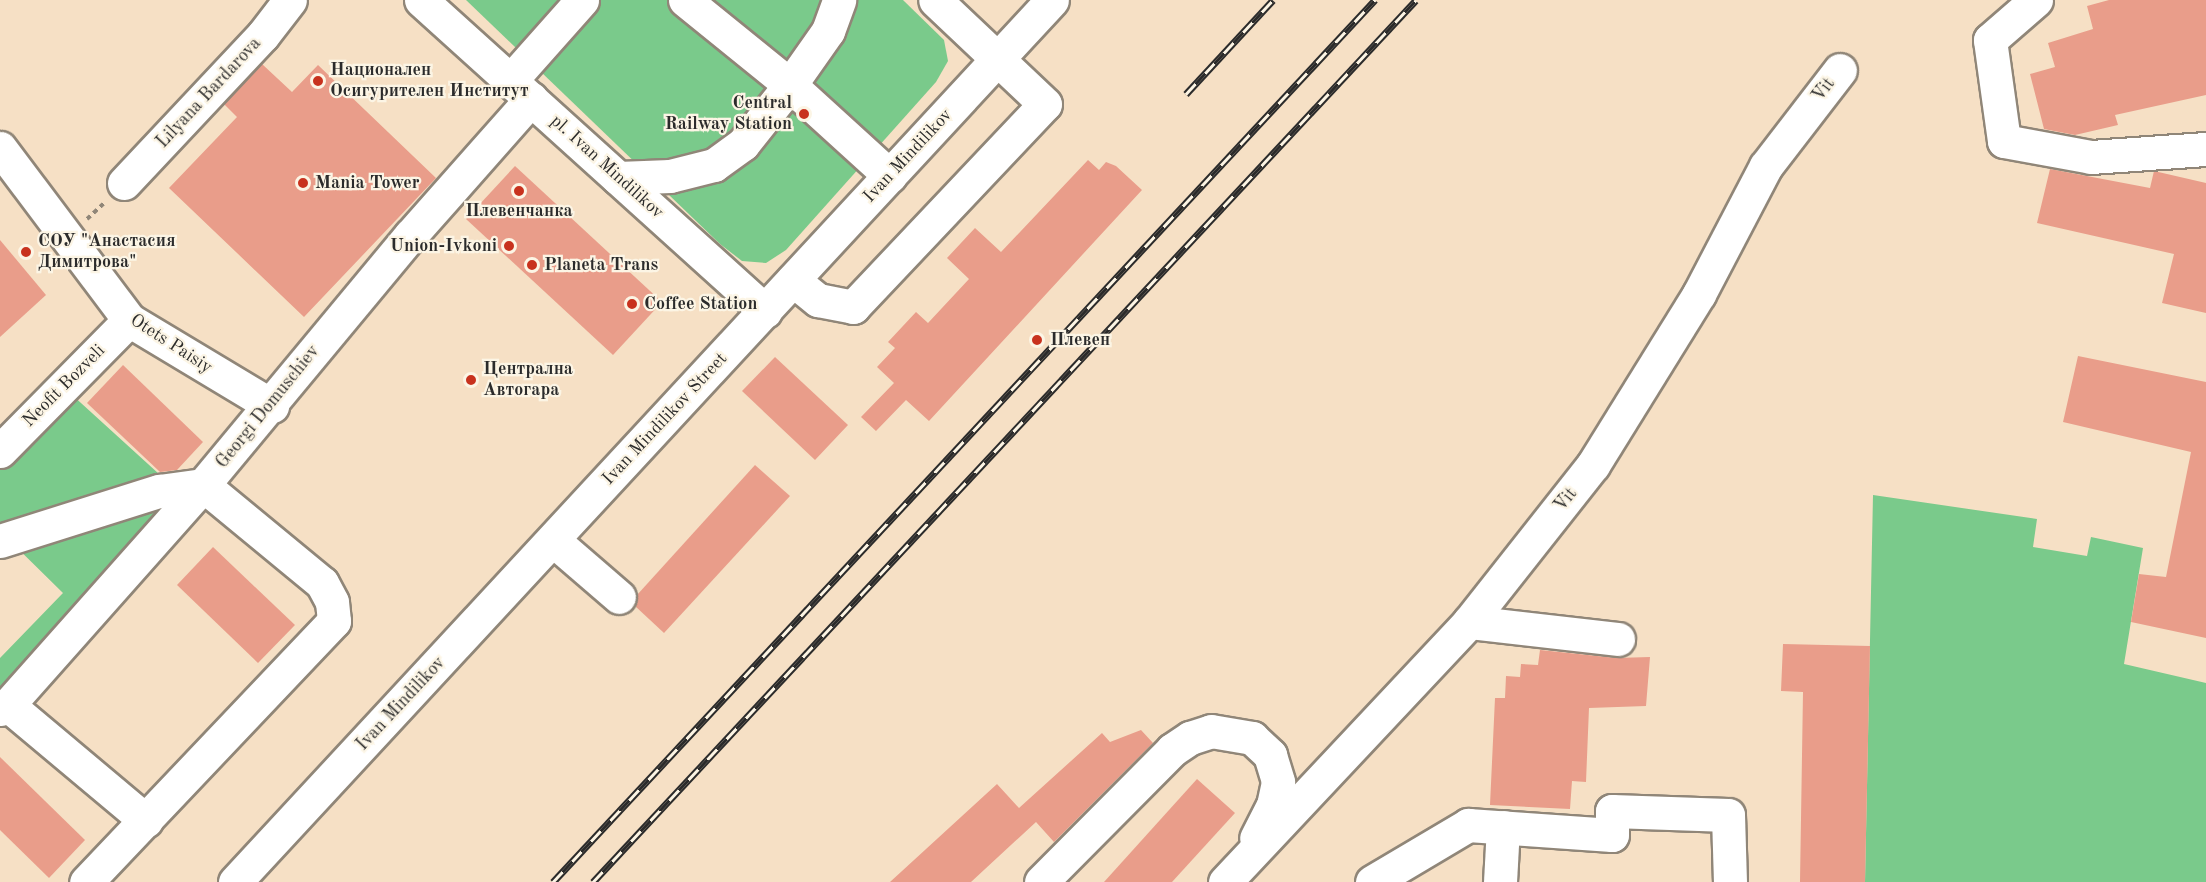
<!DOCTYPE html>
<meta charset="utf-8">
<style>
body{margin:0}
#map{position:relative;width:2206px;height:882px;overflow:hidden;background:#f6e0c5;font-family:"Old Standard TT",serif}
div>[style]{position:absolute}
.green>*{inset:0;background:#7aca8b}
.building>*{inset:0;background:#e99d8a}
.path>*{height:4px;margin-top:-2px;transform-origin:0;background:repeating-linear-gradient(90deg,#908678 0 4.5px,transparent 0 9px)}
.roads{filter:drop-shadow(2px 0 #908678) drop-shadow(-2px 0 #908678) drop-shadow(0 2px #908678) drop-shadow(0 -2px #908678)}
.minor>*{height:33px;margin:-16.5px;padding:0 16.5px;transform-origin:16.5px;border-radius:16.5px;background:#fff}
.rail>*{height:7px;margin-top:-3.5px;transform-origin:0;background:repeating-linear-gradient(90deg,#fcf5e5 0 14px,#2b2b2b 0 28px);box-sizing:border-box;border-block:2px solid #2b2b2b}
.dots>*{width:16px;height:16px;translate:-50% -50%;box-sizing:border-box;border:3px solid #fcf5e5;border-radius:50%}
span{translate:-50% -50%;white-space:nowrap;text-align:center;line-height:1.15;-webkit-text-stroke:4.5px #fcf5e5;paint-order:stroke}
.poi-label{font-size:18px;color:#2b2b2b;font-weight:700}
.left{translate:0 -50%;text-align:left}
.right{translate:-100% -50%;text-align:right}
.street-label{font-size:18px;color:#2b2b2b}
</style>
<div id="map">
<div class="green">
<i style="clip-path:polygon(466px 0,903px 0,944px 40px,948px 61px,936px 82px,786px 250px,766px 263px,742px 261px,720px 244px)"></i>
<i style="clip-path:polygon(70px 393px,159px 474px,159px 520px,0 697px,0 658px,63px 593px,0 531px,0 464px)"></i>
<i style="clip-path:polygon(1873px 495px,2037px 519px,2033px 547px,2087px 556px,2091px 537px,2143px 548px,2124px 664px,2206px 683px,2206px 882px,1865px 882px)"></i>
</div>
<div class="building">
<i style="clip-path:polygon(2109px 0,2206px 0,2206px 95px,2115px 115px,2118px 125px,2075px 135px,2044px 129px,2030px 74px,2055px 67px,2048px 43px,2093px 29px,2087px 6px)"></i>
<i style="clip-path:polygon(262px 64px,292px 92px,318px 65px,436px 178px,304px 317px,169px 188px,237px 117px,224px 104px)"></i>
<i style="clip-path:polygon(1088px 160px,1099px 170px,1106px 162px,1116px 166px,1142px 190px,929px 421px,906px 400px,876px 431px,861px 417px,894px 383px,877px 367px,895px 348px,888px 342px,916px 312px,928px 323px,969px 279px,947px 258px,975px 228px,1001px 252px)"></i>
<i style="clip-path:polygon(515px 166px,662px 302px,613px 355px,466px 219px)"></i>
<i style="clip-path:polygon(2050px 169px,2150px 188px,2154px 171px,2206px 183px,2206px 313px,2162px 303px,2174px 254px,2037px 223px)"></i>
<i style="clip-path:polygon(0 240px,46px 295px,0 337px)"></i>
<i style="clip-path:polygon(2078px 356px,2206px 382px,2206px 638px,2131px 622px,2139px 574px,2166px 577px,2191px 452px,2063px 422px)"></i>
<i style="clip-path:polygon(775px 357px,848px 425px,815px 460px,742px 391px)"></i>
<i style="clip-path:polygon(123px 365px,203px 442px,177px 470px,160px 472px,87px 403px)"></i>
<i style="clip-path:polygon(755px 465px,790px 496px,664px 633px,635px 606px,637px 595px)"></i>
<i style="clip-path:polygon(213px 547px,295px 625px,258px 663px,177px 585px)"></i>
<i style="clip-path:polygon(1783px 644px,1870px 646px,1865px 882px,1800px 882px,1803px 692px,1781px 691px)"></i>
<i style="clip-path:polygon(1540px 650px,1616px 658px,1650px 657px,1646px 706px,1589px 708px,1586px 782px,1572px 781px,1570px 809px,1490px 805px,1495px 698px,1505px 698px,1506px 676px,1520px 677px,1521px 664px,1538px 665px)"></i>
<i style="clip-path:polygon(1141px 730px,1153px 743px,1054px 842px,1036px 822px,971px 882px,890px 882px,997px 784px,1019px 808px,1102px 733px,1110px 742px)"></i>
<i style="clip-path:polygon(0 757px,85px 840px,49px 878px,0 830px)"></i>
<i style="clip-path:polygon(1197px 779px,1235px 813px,1172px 882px,1104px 882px)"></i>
</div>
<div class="path">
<i style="left:87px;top:219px;width:25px;rotate:-43deg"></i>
</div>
<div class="roads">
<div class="minor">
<i style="left:421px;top:0;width:464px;rotate:42.1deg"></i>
<i style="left:685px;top:0;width:135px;rotate:39deg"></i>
<i style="left:790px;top:85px;width:135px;rotate:42.3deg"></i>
<i style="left:2036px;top:0;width:61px;rotate:139deg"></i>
<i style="left:1990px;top:40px;width:102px;rotate:82.1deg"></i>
<i style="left:2004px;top:141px;width:88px;rotate:10.4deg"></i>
<i style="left:2091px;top:157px;width:115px;rotate:-4deg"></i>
<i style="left:511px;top:80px;width:107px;rotate:-48.4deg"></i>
<i style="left:0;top:148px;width:215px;rotate:53.1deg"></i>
<i style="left:129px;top:320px;width:167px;rotate:31deg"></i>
<i style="left:618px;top:178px;width:52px;rotate:-2.2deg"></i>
<i style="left:670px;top:176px;width:45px;rotate:-14deg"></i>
<i style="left:714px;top:165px;width:36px;rotate:-36deg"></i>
<i style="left:743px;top:144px;width:75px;rotate:-51.5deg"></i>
<i style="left:790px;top:85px;width:66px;rotate:-54.9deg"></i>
<i style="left:828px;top:31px;width:33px;rotate:-70deg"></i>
<i style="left:124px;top:183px;width:203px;rotate:-46.8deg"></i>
<i style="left:263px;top:35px;width:44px;rotate:-52.4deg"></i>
<i style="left:793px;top:280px;width:32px;rotate:39deg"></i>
<i style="left:818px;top:300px;width:36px;rotate:11deg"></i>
<i style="left:853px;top:307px;width:279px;rotate:-46.6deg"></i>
<i style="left:1045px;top:104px;width:151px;rotate:-136.6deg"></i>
<i style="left:0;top:451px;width:184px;rotate:-45.4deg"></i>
<i style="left:553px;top:540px;width:87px;rotate:40.8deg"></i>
<i style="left:0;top:541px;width:167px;rotate:-17.5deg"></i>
<i style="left:159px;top:491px;width:44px;rotate:-7.8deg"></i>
<i style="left:203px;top:485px;width:154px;rotate:39.5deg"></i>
<i style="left:322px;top:583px;width:21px;rotate:62deg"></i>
<i style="left:332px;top:602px;width:19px;rotate:84deg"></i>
<i style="left:334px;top:621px;width:360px;rotate:133.5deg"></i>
<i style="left:1469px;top:622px;width:150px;rotate:6.5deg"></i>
<i style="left:8px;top:705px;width:180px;rotate:40deg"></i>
<i style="left:0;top:709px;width:9px;rotate:-27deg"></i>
<i style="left:8px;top:705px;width:294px;rotate:-48.4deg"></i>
<i style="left:203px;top:485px;width:324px;rotate:-50.3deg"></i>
<i style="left:410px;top:236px;width:183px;rotate:-48.5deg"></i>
<i style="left:235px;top:882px;width:1202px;rotate:-47.19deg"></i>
<i style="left:1041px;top:882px;width:186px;rotate:-45.2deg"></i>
<i style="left:1172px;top:750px;width:22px;rotate:-34deg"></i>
<i style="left:1190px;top:738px;width:22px;rotate:-18deg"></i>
<i style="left:1211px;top:731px;width:42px;rotate:9.7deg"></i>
<i style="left:1252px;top:738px;width:25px;rotate:43deg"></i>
<i style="left:1270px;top:755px;width:28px;rotate:73deg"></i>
<i style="left:1278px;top:782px;width:24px;rotate:102deg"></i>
<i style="left:1273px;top:805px;width:37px;rotate:117deg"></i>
<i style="left:1225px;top:882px;width:357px;rotate:-46.8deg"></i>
<i style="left:1469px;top:622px;width:200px;rotate:-51.7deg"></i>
<i style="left:1593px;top:465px;width:201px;rotate:-58.2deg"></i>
<i style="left:1699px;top:294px;width:144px;rotate:-62.4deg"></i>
<i style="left:1766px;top:166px;width:121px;rotate:-52.4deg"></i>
<i style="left:1372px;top:882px;width:112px;rotate:-30.7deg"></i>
<i style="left:1468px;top:825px;width:144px;rotate:4deg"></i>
<i style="left:1612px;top:835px;width:24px;rotate:-90deg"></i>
<i style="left:1612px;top:811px;width:116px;rotate:2deg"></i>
<i style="left:1728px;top:815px;width:67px;rotate:88.3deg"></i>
<i style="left:1500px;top:882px;width:55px;rotate:-86.9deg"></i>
</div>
</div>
<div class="rail">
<i style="left:1186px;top:94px;width:128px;rotate:-47.2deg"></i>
<i style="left:553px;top:882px;width:1206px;rotate:-47.02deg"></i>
<i style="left:593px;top:882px;width:1206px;rotate:-46.98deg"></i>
</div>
<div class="dots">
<i style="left:318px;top:81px;background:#c8321e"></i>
<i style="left:804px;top:114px;background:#c8321e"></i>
<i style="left:303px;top:183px;background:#c8321e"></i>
<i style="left:519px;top:191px;background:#c8321e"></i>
<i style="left:509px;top:246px;background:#c8321e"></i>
<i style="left:26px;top:252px;background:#c8321e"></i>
<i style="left:532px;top:265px;background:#c8321e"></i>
<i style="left:632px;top:304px;background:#c8321e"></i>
<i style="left:1037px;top:340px;background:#c8321e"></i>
<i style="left:471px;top:380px;background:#c8321e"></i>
</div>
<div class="poi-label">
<span class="left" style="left:330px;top:81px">Национален<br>Осигурителен Институт</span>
<span class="right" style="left:792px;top:114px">Central<br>Railway Station</span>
<span class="left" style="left:315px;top:183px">Mania Tower</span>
<span style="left:519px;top:211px">Плевенчанка</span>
<span class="left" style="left:38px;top:252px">СОУ "Анастасия<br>Димитрова"</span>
<span class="right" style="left:497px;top:246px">Union-Ivkoni</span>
<span class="left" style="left:544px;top:265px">Planeta Trans</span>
<span class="left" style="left:644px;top:304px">Coffee Station</span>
<span class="left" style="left:1050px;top:340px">Плевен</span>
<span class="left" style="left:483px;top:380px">Централна<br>Автогара</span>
</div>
<div class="street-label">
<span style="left:1824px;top:90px;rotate:-53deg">Vit</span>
<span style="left:209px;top:93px;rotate:-47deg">Lilyana Bardarova</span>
<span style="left:908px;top:156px;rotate:-47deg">Ivan Mindilikov</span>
<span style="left:607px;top:167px;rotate:42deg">pl. Ivan Mindilikov</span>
<span style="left:171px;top:344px;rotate:33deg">Otets Paisiy</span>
<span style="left:64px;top:386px;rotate:-45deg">Neofit Bozveli</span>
<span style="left:268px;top:407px;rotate:-51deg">Georgi Domuschiev</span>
<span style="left:665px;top:419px;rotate:-47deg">Ivan Mindilikov Street</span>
<span style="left:1566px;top:500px;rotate:-51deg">Vit</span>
<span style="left:401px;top:704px;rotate:-47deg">Ivan Mindilikov</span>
</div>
</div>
